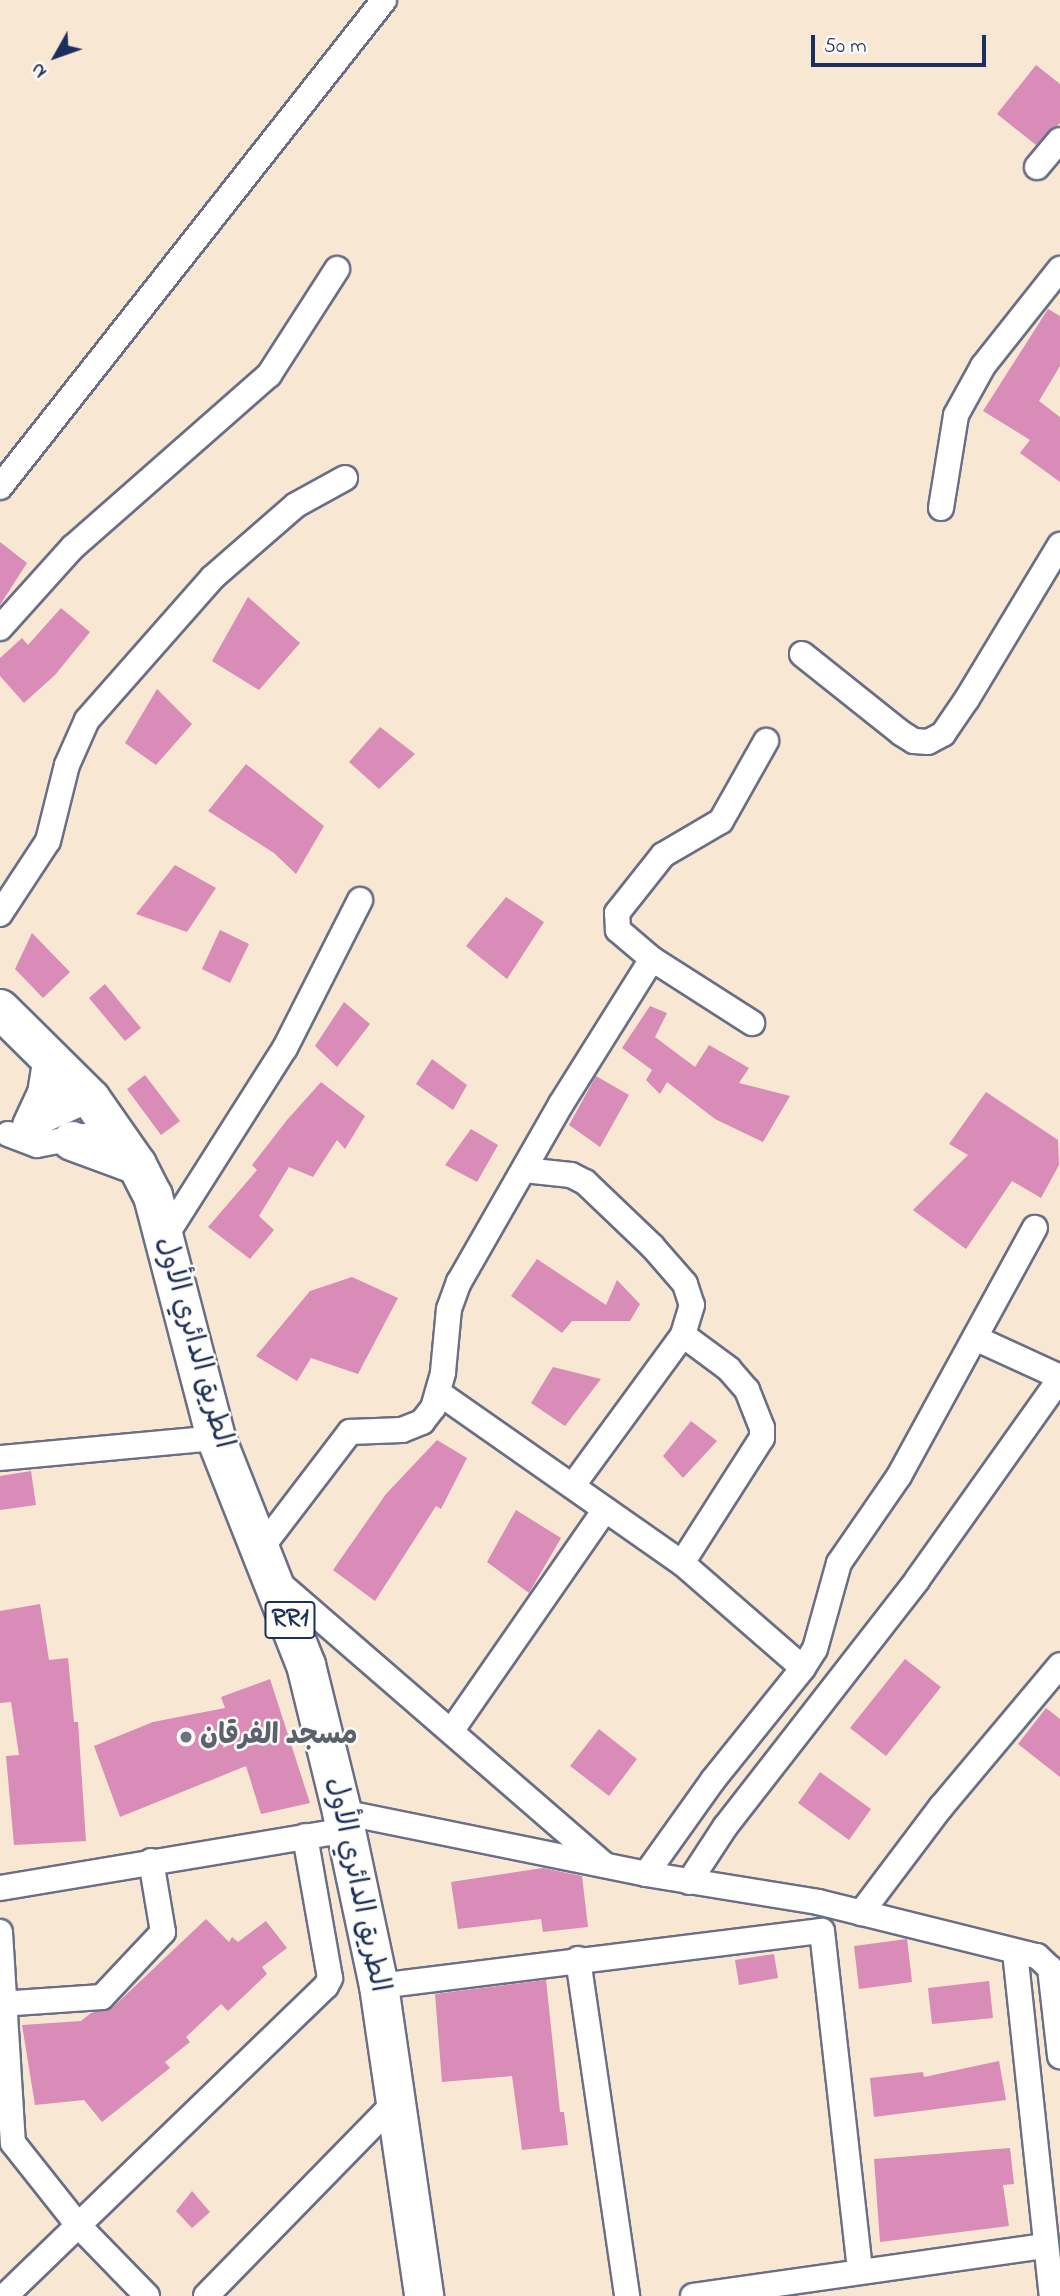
<!DOCTYPE html>
<meta charset="utf-8">
<style>
body{margin:0}
#map{position:relative;width:1060px;height:2296px;overflow:hidden;background:#f8e7d3;font-family:"Indie Flower","Playpen Sans Arabic",sans-serif}
div>[style]{position:absolute}
.building>*{inset:0;background:#d88cb7}
.roads{filter:drop-shadow(2px 0 #686f87) drop-shadow(-2px 0 #686f87) drop-shadow(0 2px #686f87) drop-shadow(0 -2px #686f87)}
.street>*{height:24px;margin:-12px;padding:0 12px;transform-origin:12px;border-radius:12px;background:#fff}
.primary>*{height:38px;margin:-19px;padding:0 19px;transform-origin:19px;border-radius:19px;background:#fff}
.dots>*{width:19px;height:19px;translate:-50% -50%;box-sizing:border-box;border:4px solid #fdfcf7;border-radius:50%}
span{translate:-50% -50%;white-space:nowrap;text-align:center;line-height:1.15;-webkit-text-stroke:5px #fdfcf7;paint-order:stroke}
.shield-label span{padding:2px 5px;background:#fdfcf7;border:2px solid;border-radius:5px;-webkit-text-stroke-width:0}
.shield-label{font-size:26px;color:#1b2f5e;font-weight:700}
.street-label{font-size:28px;color:#1b2f5e}
.worship-label{font-size:28px;color:#5b616d;font-weight:700}
.left{translate:0 -50%;text-align:left}
.north{position:absolute;left:21px;top:21px;width:70px;height:70px;-webkit-text-stroke:5px #fdfcf7;paint-order:stroke;rotate:230deg;font-size:19px;font-weight:700;line-height:28px;text-align:center;color:#1b2f5e}
.north::after{content:'';display:block;margin:auto;width:24px;height:32px;background:#1b2f5e;clip-path:polygon(50% 0,100% 100%,50% 72%,0 100%)}
.scale{position:absolute;left:811px;top:35px;width:175px;height:32px;box-sizing:border-box;border:4px solid #1b2f5e;border-top:0;padding-left:9px;font-size:21px;line-height:24px;white-space:nowrap;color:#1b2f5e;-webkit-text-stroke:5px #fdfcf7;paint-order:stroke}
</style>
<div id="map">
<div class="building">
<i style="clip-path:polygon(1036px 65px,1060px 84px,1060px 123px,1036px 145px,997px 114px)"></i>
<i style="clip-path:polygon(1048px 309px,1060px 316px,1060px 366px,1039px 401px,1060px 417px,1060px 482px,1020px 453px,1030px 440px,983px 411px)"></i>
<i style="clip-path:polygon(0 542px,27px 563px,0 605px)"></i>
<i style="clip-path:polygon(248px 597px,300px 643px,259px 690px,212px 661px)"></i>
<i style="clip-path:polygon(61px 608px,90px 632px,55px 675px,24px 703px,0 676px,0 658px,22px 638px,28px 645px)"></i>
<i style="clip-path:polygon(157px 689px,192px 724px,156px 765px,125px 743px)"></i>
<i style="clip-path:polygon(380px 727px,415px 754px,379px 789px,349px 762px)"></i>
<i style="clip-path:polygon(246px 764px,324px 826px,296px 874px,274px 853px,208px 811px)"></i>
<i style="clip-path:polygon(175px 865px,216px 888px,187px 932px,136px 914px)"></i>
<i style="clip-path:polygon(506px 897px,544px 922px,507px 979px,466px 946px)"></i>
<i style="clip-path:polygon(220px 930px,249px 944px,230px 983px,202px 969px)"></i>
<i style="clip-path:polygon(32px 933px,70px 972px,43px 998px,15px 969px)"></i>
<i style="clip-path:polygon(105px 984px,141px 1028px,125px 1041px,89px 998px)"></i>
<i style="clip-path:polygon(344px 1002px,370px 1024px,337px 1067px,315px 1046px)"></i>
<i style="clip-path:polygon(650px 1006px,667px 1013px,655px 1037px,695px 1067px,709px 1045px,749px 1068px,739px 1083px,790px 1096px,763px 1142px,715px 1119px,667px 1082px,660px 1094px,646px 1080px,652px 1070px,622px 1048px)"></i>
<i style="clip-path:polygon(432px 1059px,467px 1085px,453px 1110px,416px 1084px)"></i>
<i style="clip-path:polygon(145px 1075px,180px 1121px,161px 1135px,127px 1089px)"></i>
<i style="clip-path:polygon(596px 1076px,629px 1095px,600px 1147px,569px 1125px)"></i>
<i style="clip-path:polygon(321px 1082px,365px 1116px,345px 1149px,337px 1140px,313px 1177px,289px 1167px,259px 1216px,274px 1230px,250px 1259px,208px 1227px,257px 1170px,252px 1165px,287px 1120px)"></i>
<i style="clip-path:polygon(986px 1092px,1058px 1140px,1059px 1165px,1041px 1198px,1012px 1181px,966px 1249px,913px 1210px,968px 1155px,949px 1144px)"></i>
<i style="clip-path:polygon(471px 1129px,498px 1145px,477px 1182px,445px 1165px)"></i>
<i style="clip-path:polygon(537px 1259px,606px 1305px,617px 1280px,640px 1304px,630px 1321px,572px 1321px,562px 1333px,511px 1296px)"></i>
<i style="clip-path:polygon(352px 1277px,398px 1298px,358px 1374px,311px 1358px,297px 1381px,256px 1356px,310px 1291px)"></i>
<i style="clip-path:polygon(553px 1367px,601px 1379px,565px 1426px,531px 1403px)"></i>
<i style="clip-path:polygon(691px 1421px,717px 1441px,683px 1478px,663px 1456px)"></i>
<i style="clip-path:polygon(437px 1440px,467px 1458px,441px 1509px,436px 1506px,375px 1601px,333px 1570px,386px 1494px)"></i>
<i style="clip-path:polygon(31px 1471px,36px 1505px,0 1510px,0 1476px)"></i>
<i style="clip-path:polygon(516px 1510px,561px 1538px,529px 1593px,487px 1562px)"></i>
<i style="clip-path:polygon(40px 1604px,49px 1660px,68px 1658px,74px 1722px,78px 1722px,86px 1841px,14px 1845px,6px 1756px,19px 1755px,11px 1702px,0 1703px,0 1611px)"></i>
<i style="clip-path:polygon(905px 1659px,941px 1687px,886px 1756px,850px 1728px)"></i>
<i style="clip-path:polygon(270px 1679px,310px 1803px,261px 1814px,246px 1766px,120px 1817px,94px 1746px,153px 1722px,225px 1708px,221px 1697px)"></i>
<i style="clip-path:polygon(1046px 1708px,1060px 1719px,1060px 1777px,1018px 1744px)"></i>
<i style="clip-path:polygon(599px 1729px,637px 1759px,609px 1796px,570px 1766px)"></i>
<i style="clip-path:polygon(820px 1772px,871px 1809px,849px 1840px,798px 1803px)"></i>
<i style="clip-path:polygon(543px 1868px,582px 1876px,588px 1927px,543px 1932px,541px 1919px,458px 1929px,451px 1882px)"></i>
<i style="clip-path:polygon(206px 1919px,229px 1942px,232px 1937px,238px 1942px,266px 1921px,287px 1948px,262px 1967px,267px 1974px,228px 2011px,221px 2004px,186px 2037px,190px 2042px,165px 2062px,170px 2068px,102px 2122px,84px 2100px,35px 2105px,22px 2025px,81px 2021px,91px 2013px,112px 2008px)"></i>
<i style="clip-path:polygon(907px 1939px,912px 1982px,859px 1989px,854px 1946px)"></i>
<i style="clip-path:polygon(774px 1954px,778px 1978px,739px 1985px,735px 1960px)"></i>
<i style="clip-path:polygon(546px 1980px,560px 2112px,564px 2112px,568px 2145px,522px 2150px,512px 2076px,442px 2082px,435px 1994px)"></i>
<i style="clip-path:polygon(989px 1981px,993px 2018px,932px 2024px,928px 1988px)"></i>
<i style="clip-path:polygon(999px 2061px,1006px 2100px,874px 2117px,870px 2078px,923px 2072px,924px 2077px)"></i>
<i style="clip-path:polygon(1010px 2148px,1014px 2184px,1003px 2185px,1009px 2226px,880px 2242px,874px 2159px)"></i>
<i style="clip-path:polygon(192px 2191px,210px 2212px,192px 2228px,176px 2211px)"></i>
</div>
<div class="roads">
<div class="street">
<i style="left:1037px;top:167px;width:35px;rotate:-50deg"></i>
<i style="left:0;top:487px;width:620px;rotate:-51.74deg"></i>
<i style="left:941px;top:508px;width:94px;rotate:-80.8deg"></i>
<i style="left:956px;top:415px;width:56px;rotate:-61.1deg"></i>
<i style="left:983px;top:366px;width:124px;rotate:-51.6deg"></i>
<i style="left:0;top:628px;width:109px;rotate:-48deg"></i>
<i style="left:73px;top:547px;width:261px;rotate:-41.3deg"></i>
<i style="left:269px;top:375px;width:126px;rotate:-57.3deg"></i>
<i style="left:802px;top:654px;width:127px;rotate:38.6deg"></i>
<i style="left:901px;top:733px;width:15px;rotate:32deg"></i>
<i style="left:914px;top:741px;width:14px;rotate:4deg"></i>
<i style="left:928px;top:742px;width:17px;rotate:-28deg"></i>
<i style="left:943px;top:734px;width:42px;rotate:-55.6deg"></i>
<i style="left:967px;top:699px;width:180px;rotate:-58.9deg"></i>
<i style="left:0;top:914px;width:87px;rotate:-56.7deg"></i>
<i style="left:48px;top:841px;width:78px;rotate:-76deg"></i>
<i style="left:67px;top:765px;width:49px;rotate:-66deg"></i>
<i style="left:87px;top:720px;width:189px;rotate:-48.6deg"></i>
<i style="left:212px;top:578px;width:111px;rotate:-41deg"></i>
<i style="left:296px;top:505px;width:56px;rotate:-28.9deg"></i>
<i style="left:652px;top:959px;width:45px;rotate:-139.5deg"></i>
<i style="left:618px;top:930px;width:17px;rotate:-93deg"></i>
<i style="left:617px;top:913px;width:74px;rotate:-51.6deg"></i>
<i style="left:663px;top:855px;width:67px;rotate:-30.4deg"></i>
<i style="left:721px;top:821px;width:92px;rotate:-60.6deg"></i>
<i style="left:31px;top:1126px;width:66px;rotate:-24.2deg"></i>
<i style="left:8px;top:1134px;width:31px;rotate:21deg"></i>
<i style="left:37px;top:1145px;width:48px;rotate:-10.8deg"></i>
<i style="left:524px;top:1170px;width:47px;rotate:6.1deg"></i>
<i style="left:571px;top:1175px;width:16px;rotate:27deg"></i>
<i style="left:585px;top:1182px;width:93px;rotate:43.7deg"></i>
<i style="left:652px;top:1246px;width:50px;rotate:49deg"></i>
<i style="left:685px;top:1284px;width:22px;rotate:72deg"></i>
<i style="left:692px;top:1305px;width:31px;rotate:107deg"></i>
<i style="left:683px;top:1335px;width:185px;rotate:126.2deg"></i>
<i style="left:163px;top:1240px;width:227px;rotate:-57.6deg"></i>
<i style="left:285px;top:1048px;width:166px;rotate:-63.1deg"></i>
<i style="left:975px;top:1338px;width:94px;rotate:24.6deg"></i>
<i style="left:439px;top:1393px;width:297px;rotate:35deg"></i>
<i style="left:682px;top:1563px;width:160px;rotate:41deg"></i>
<i style="left:0;top:1458px;width:217px;rotate:-5.3deg"></i>
<i style="left:262px;top:1547px;width:145px;rotate:-52.6deg"></i>
<i style="left:350px;top:1432px;width:52px;rotate:-2.2deg"></i>
<i style="left:402px;top:1430px;width:22px;rotate:-22deg"></i>
<i style="left:422px;top:1422px;width:18px;rotate:-52deg"></i>
<i style="left:433px;top:1408px;width:37px;rotate:-74deg"></i>
<i style="left:443px;top:1372px;width:63px;rotate:-84.6deg"></i>
<i style="left:449px;top:1309px;width:29px;rotate:-70deg"></i>
<i style="left:459px;top:1282px;width:205px;rotate:-60.2deg"></i>
<i style="left:561px;top:1104px;width:171px;rotate:-57.9deg"></i>
<i style="left:652px;top:959px;width:119px;rotate:32.6deg"></i>
<i style="left:682px;top:1563px;width:148px;rotate:-57.4deg"></i>
<i style="left:762px;top:1438px;width:10px;rotate:-90deg"></i>
<i style="left:762px;top:1428px;width:41px;rotate:-111.5deg"></i>
<i style="left:747px;top:1390px;width:28px;rotate:-131deg"></i>
<i style="left:729px;top:1369px;width:57px;rotate:-143.5deg"></i>
<i style="left:278px;top:1582px;width:432px;rotate:40.9deg"></i>
<i style="left:452px;top:1730px;width:268px;rotate:-55.2deg"></i>
<i style="left:342px;top:1812px;width:310px;rotate:11.5deg"></i>
<i style="left:646px;top:1874px;width:174px;rotate:9.2deg"></i>
<i style="left:818px;top:1902px;width:226px;rotate:13.9deg"></i>
<i style="left:1037px;top:1956px;width:18px;rotate:43deg"></i>
<i style="left:1050px;top:1968px;width:89px;rotate:83.5deg"></i>
<i style="left:646px;top:1874px;width:115px;rotate:-54.5deg"></i>
<i style="left:713px;top:1780px;width:144px;rotate:-51.2deg"></i>
<i style="left:803px;top:1668px;width:22px;rotate:-58deg"></i>
<i style="left:815px;top:1649px;width:89px;rotate:-74.4deg"></i>
<i style="left:839px;top:1563px;width:106px;rotate:-55.4deg"></i>
<i style="left:899px;top:1476px;width:283px;rotate:-61.3deg"></i>
<i style="left:689px;top:1882px;width:66px;rotate:-56.8deg"></i>
<i style="left:725px;top:1827px;width:313px;rotate:-52.1deg"></i>
<i style="left:917px;top:1580px;width:247px;rotate:-54.6deg"></i>
<i style="left:0;top:1888px;width:351px;rotate:-9.5deg"></i>
<i style="left:861px;top:1913px;width:133px;rotate:-53deg"></i>
<i style="left:941px;top:1807px;width:185px;rotate:-50deg"></i>
<i style="left:0;top:1932px;width:211px;rotate:86.5deg"></i>
<i style="left:13px;top:2143px;width:105px;rotate:51.6deg"></i>
<i style="left:78px;top:2225px;width:99px;rotate:45.8deg"></i>
<i style="left:1015px;top:1952px;width:346px;rotate:83.9deg"></i>
<i style="left:578px;top:1959px;width:341px;rotate:81.7deg"></i>
<i style="left:379px;top:1986px;width:446px;rotate:-7.1deg"></i>
<i style="left:822px;top:1931px;width:342px;rotate:83.6deg"></i>
<i style="left:0;top:2004px;width:102px;rotate:-3.9deg"></i>
<i style="left:102px;top:1997px;width:89px;rotate:-46.8deg"></i>
<i style="left:163px;top:1932px;width:72px;rotate:-99.6deg"></i>
<i style="left:5px;top:2296px;width:446px;rotate:-44deg"></i>
<i style="left:326px;top:1986px;width:9px;rotate:-63deg"></i>
<i style="left:330px;top:1978px;width:144px;rotate:-100deg"></i>
<i style="left:206px;top:2296px;width:271px;rotate:-45.7deg"></i>
<i style="left:693px;top:2296px;width:356px;rotate:-8.1deg"></i>
</div>
<div class="primary">
<i style="left:0;top:1009px;width:128px;rotate:44.7deg"></i>
<i style="left:91px;top:1099px;width:80px;rotate:55.1deg"></i>
<i style="left:137px;top:1165px;width:35px;rotate:63deg"></i>
<i style="left:153px;top:1196px;width:250px;rotate:75.4deg"></i>
<i style="left:216px;top:1438px;width:244px;rotate:68.4deg"></i>
<i style="left:306px;top:1665px;width:151px;rotate:76.2deg"></i>
<i style="left:342px;top:1812px;width:178px;rotate:78deg"></i>
<i style="left:379px;top:1986px;width:313px;rotate:81.7deg"></i>
<i style="left:32px;top:1126px;width:35px;rotate:-65deg"></i>
<i style="left:47px;top:1094px;width:31px;rotate:-81deg"></i>
<i style="left:72px;top:1141px;width:69px;rotate:20.3deg"></i>
</div>
</div>
<div class="dots">
<i style="left:186px;top:1737px;background:#6b7280"></i>
</div>
<div class="shield-label">
<span style="left:290px;top:1620px">RR1</span>
</div>
<div class="street-label">
<span style="left:193px;top:1343px;rotate:74deg">الطريق الدائري الأول</span>
<span style="left:356px;top:1885px;rotate:78deg">الطريق الدائري الأول</span>
</div>
<div class="worship-label">
<span class="left" style="left:200px;top:1737px">مسجد الفرقان</span>
</div>
<div class="north">N</div>
<div class="scale">50 m</div>
</div>
